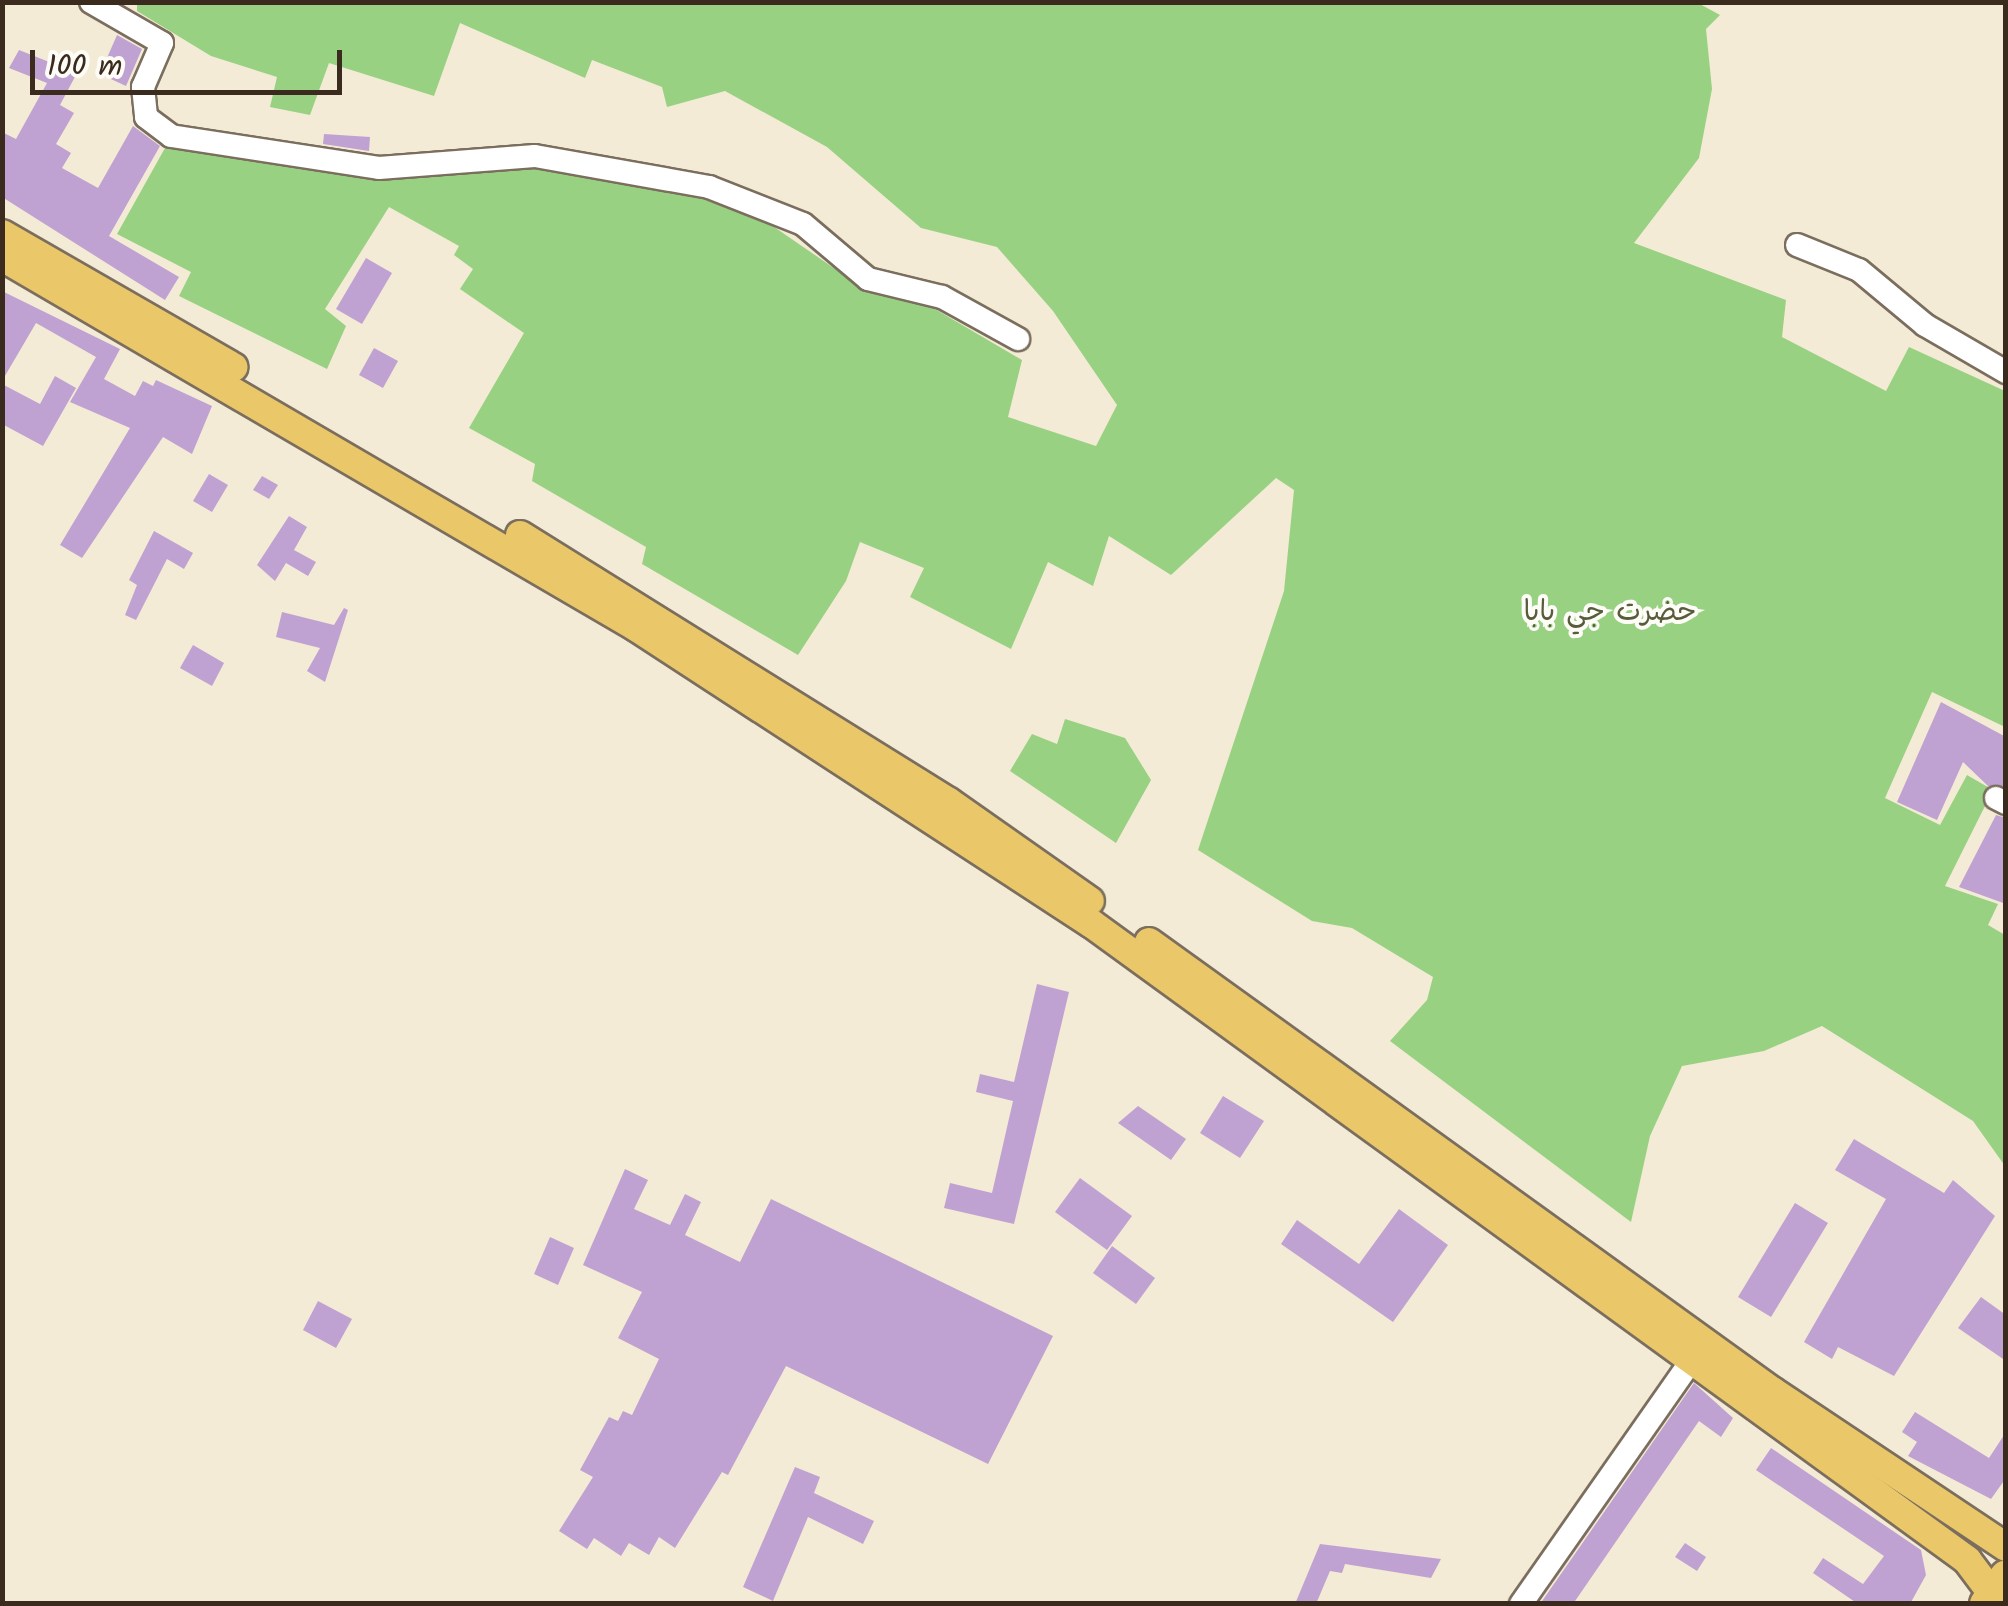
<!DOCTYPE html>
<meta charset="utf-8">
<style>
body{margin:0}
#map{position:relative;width:2008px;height:1606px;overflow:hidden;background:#f3ebd5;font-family:Kalam,"Playpen Sans Arabic",sans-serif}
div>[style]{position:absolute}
.green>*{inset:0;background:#99d183}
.building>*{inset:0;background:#bfa2d2}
.roads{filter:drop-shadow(2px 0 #7b6e5e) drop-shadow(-2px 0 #7b6e5e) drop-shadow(0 2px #7b6e5e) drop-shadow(0 -2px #7b6e5e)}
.minor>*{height:22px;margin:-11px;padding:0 11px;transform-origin:11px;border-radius:11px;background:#fff}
.major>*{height:28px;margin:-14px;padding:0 14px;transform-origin:14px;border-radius:14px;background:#eac769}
.highway>*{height:32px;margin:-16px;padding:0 16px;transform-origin:16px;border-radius:16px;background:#eac769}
span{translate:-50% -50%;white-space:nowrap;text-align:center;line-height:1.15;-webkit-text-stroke:8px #fdfcf7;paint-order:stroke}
.park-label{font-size:28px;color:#575c3c}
.frame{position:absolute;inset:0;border:5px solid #3b2a1e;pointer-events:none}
.scale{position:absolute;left:30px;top:50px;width:312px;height:45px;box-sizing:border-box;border:5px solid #3b2a1e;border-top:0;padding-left:12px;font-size:30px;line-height:35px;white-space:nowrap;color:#3b2a1e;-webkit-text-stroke:8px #fdfcf7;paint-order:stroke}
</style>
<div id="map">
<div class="green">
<i style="clip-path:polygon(137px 3px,1698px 3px,1720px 15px,1706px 29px,1712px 89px,1699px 158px,1634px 243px,1786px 300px,1782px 337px,1886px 391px,1909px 347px,2005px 391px,2005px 727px,1932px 692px,1885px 798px,1940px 825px,1967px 775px,1993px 790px,1945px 886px,1998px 904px,1988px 925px,2005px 935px,2005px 1166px,1973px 1121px,1822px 1026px,1764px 1051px,1682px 1066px,1650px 1136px,1631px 1222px,1390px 1041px,1427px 1000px,1433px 977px,1352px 928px,1312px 921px,1198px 850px,1284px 591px,1294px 490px,1276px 478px,1171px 575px,1109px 536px,1093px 586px,1048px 562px,1011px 649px,910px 597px,924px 568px,860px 542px,846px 581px,798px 655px,642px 564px,646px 547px,532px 481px,535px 464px,469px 428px,524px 333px,460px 289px,473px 269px,454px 255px,459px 246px,389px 207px,325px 309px,346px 326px,327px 369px,179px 296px,191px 272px,117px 234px,165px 148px,382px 178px,536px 166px,702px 199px,764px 220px,860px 286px,935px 309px,1022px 360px,1008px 417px,1096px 446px,1117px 405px,1053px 311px,997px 247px,921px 228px,827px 147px,725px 91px,667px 107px,662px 87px,592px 60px,585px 78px,460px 23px,434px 96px,329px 63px,310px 115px,270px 107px,277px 77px,211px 56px,137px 11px)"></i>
<i style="clip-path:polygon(1065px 719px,1125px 738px,1151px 780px,1116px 843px,1010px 771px,1032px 734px,1057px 744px)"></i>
</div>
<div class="building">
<i style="clip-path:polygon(117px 35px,142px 49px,126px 86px,100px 74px)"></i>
<i style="clip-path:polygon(19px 50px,77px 73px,60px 105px,74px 113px,56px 144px,71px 153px,62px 168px,98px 188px,133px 126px,160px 146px,109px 236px,179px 277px,165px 300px,2px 197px,2px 132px,16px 139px,47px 83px,9px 68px)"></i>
<i style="clip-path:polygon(324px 134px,370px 137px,369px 151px,323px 144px)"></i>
<i style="clip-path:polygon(366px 258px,392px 273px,362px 324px,336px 309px)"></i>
<i style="clip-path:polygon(2px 291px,120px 349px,104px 379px,135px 396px,143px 381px,153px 386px,156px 380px,212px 406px,192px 454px,163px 437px,82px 558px,60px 545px,130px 428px,70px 402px,96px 357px,36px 323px,2px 381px)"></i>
<i style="clip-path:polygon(374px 348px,398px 361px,383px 388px,359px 375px)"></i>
<i style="clip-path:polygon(55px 376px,76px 388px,43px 446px,2px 424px,2px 384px,40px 404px)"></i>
<i style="clip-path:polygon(209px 474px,228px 485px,212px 512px,193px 501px)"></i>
<i style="clip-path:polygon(262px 476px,278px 485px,269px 499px,253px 490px)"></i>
<i style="clip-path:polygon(289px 516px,307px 527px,294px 550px,316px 562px,308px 576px,286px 563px,275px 581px,257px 565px)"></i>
<i style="clip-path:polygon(154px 531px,193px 553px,184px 569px,167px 559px,136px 620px,125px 615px,137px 585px,129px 580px)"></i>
<i style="clip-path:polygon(344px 608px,348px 610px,325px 682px,307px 671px,320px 648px,276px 637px,282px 612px,334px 625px)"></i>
<i style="clip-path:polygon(193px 645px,224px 663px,212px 686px,180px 668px)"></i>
<i style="clip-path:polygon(1941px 702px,2006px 737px,2006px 786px,1988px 786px,1963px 762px,1937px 820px,1897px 802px)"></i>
<i style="clip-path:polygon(1996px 815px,2006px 818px,2006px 904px,1959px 887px)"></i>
<i style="clip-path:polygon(1037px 984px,1069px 992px,1014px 1224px,944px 1208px,950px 1183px,992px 1193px,1013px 1101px,976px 1092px,980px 1074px,1014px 1082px)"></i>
<i style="clip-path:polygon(1223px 1096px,1264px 1121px,1240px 1158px,1200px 1133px)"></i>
<i style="clip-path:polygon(1138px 1106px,1186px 1139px,1171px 1160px,1118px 1123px)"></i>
<i style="clip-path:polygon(1854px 1139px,1944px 1193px,1953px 1180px,1995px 1216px,1894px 1376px,1838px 1347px,1832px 1359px,1804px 1342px,1886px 1199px,1835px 1170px)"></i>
<i style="clip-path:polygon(625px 1169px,648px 1180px,634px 1209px,670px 1225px,685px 1194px,701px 1202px,685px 1235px,740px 1262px,771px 1199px,1053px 1336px,988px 1464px,786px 1366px,728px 1475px,722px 1472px,675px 1548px,659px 1537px,649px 1555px,629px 1543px,621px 1556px,594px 1538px,587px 1549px,559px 1531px,593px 1477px,580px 1470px,609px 1417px,618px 1421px,623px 1411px,632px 1415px,659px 1359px,618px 1338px,642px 1292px,583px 1265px)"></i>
<i style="clip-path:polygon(1080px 1178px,1132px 1216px,1107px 1250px,1055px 1212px)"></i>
<i style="clip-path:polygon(1795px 1203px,1828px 1223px,1771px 1317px,1738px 1297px)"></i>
<i style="clip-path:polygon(1399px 1209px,1448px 1245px,1393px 1322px,1281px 1244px,1297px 1220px,1359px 1264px)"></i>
<i style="clip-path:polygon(550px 1237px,574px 1248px,558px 1285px,534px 1274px)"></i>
<i style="clip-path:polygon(1112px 1246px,1155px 1278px,1136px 1304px,1093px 1273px)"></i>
<i style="clip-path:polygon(1981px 1297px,2006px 1315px,2006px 1361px,1958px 1328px)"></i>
<i style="clip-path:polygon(318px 1301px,352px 1319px,336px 1348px,303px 1330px)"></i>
<i style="clip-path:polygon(1694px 1383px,1733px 1418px,1721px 1437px,1699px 1421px,1573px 1604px,1540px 1604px)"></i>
<i style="clip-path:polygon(1915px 1412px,1989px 1458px,2006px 1432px,2006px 1478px,1991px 1499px,1908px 1456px,1917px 1442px,1902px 1432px)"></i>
<i style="clip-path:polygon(1771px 1448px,1921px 1550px,1926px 1575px,1910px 1604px,1858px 1604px,1813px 1573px,1823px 1558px,1863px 1584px,1884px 1556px,1756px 1470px)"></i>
<i style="clip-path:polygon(795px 1467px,820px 1477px,814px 1493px,874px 1521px,863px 1544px,808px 1517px,773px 1601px,743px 1587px)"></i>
<i style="clip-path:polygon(1685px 1543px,1706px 1557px,1697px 1571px,1675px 1557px)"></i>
<i style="clip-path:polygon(1320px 1544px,1441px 1559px,1431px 1578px,1345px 1564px,1342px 1573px,1330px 1571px,1316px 1604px,1295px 1604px)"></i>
</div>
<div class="roads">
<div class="minor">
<i style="left:91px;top:2px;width:82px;rotate:30deg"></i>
<i style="left:162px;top:43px;width:48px;rotate:113.4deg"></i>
<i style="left:143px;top:87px;width:30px;rotate:84deg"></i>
<i style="left:146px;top:117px;width:31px;rotate:37deg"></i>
<i style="left:171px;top:136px;width:210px;rotate:8.7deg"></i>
<i style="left:379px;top:168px;width:156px;rotate:-4.4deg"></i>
<i style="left:535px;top:156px;width:177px;rotate:10.1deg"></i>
<i style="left:709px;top:187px;width:101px;rotate:21.5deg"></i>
<i style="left:803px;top:224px;width:85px;rotate:40.2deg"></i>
<i style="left:868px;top:279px;width:76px;rotate:13.7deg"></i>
<i style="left:942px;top:297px;width:87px;rotate:28.9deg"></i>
<i style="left:1797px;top:245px;width:67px;rotate:22deg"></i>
<i style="left:1859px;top:270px;width:86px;rotate:39.8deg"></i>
<i style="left:1925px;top:325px;width:94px;rotate:30.1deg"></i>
<i style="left:1996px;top:798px;width:11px;rotate:27deg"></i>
<i style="left:1521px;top:1604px;width:298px;rotate:-55deg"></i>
</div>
<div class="major">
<i style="left:2px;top:234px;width:267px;rotate:29.9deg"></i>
<i style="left:2px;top:257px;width:734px;rotate:30.27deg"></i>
<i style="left:636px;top:627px;width:544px;rotate:33.08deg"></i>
<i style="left:1092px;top:924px;width:1082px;rotate:36.01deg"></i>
<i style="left:1967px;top:1560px;width:55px;rotate:53.1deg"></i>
<i style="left:520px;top:535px;width:505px;rotate:31.9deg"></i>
<i style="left:949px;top:802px;width:172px;rotate:35.1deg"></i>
<i style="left:1149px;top:942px;width:768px;rotate:35.78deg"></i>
<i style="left:1772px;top:1391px;width:281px;rotate:33.7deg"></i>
</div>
<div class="highway">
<i style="left:1986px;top:1604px;width:34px;rotate:-54deg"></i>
</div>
</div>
<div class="park-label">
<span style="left:1610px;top:613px">حضرت جي بابا</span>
</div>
<div class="frame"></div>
<div class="scale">100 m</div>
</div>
